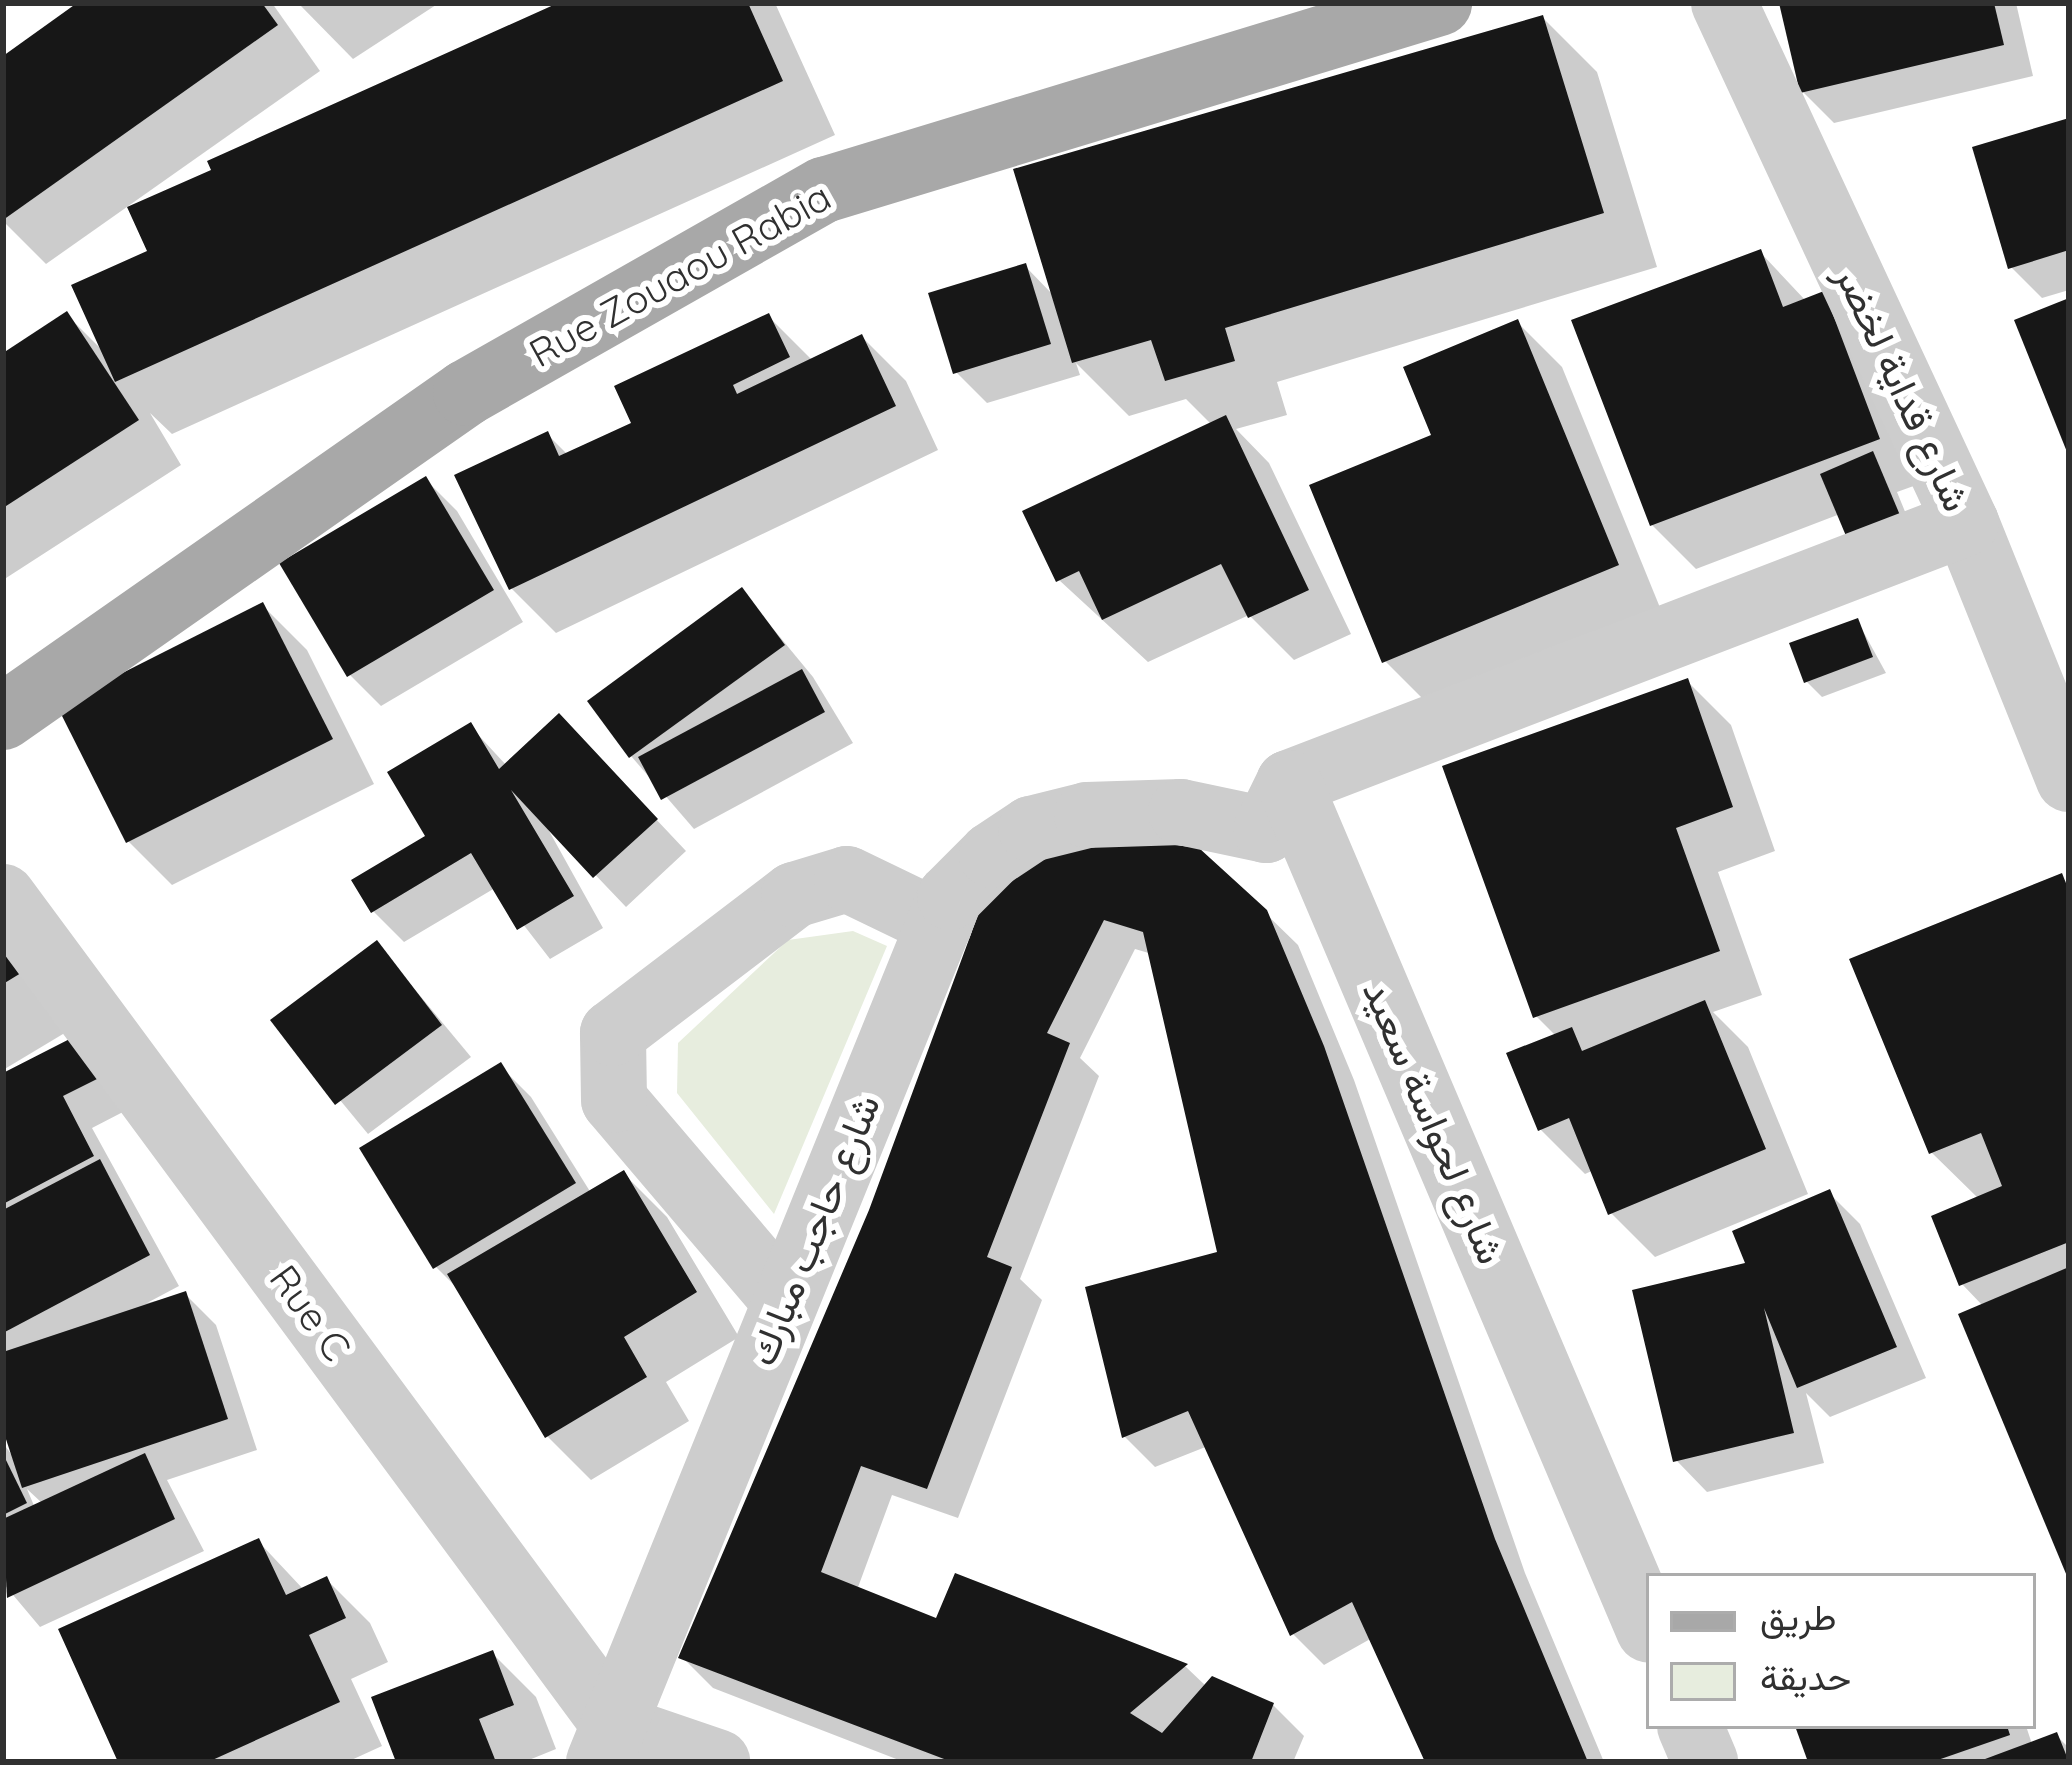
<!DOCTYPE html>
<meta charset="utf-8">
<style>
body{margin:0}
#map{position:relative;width:2072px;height:1765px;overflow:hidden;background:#fff;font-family:Quicksand,Vazirmatn,sans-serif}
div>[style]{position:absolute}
.green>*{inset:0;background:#e7edde}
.shadow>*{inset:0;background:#0003}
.building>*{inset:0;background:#171717}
.minor>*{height:66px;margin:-33px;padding:0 33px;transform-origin:33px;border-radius:33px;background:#cdcdcd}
.major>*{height:66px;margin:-33px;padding:0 33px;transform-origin:33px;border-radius:33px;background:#a8a8a8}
span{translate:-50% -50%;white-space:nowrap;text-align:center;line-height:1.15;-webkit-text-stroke:12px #fff;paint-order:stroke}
.street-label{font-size:39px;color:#303030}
.frame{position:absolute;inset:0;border:6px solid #303030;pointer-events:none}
.legend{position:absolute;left:1646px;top:1573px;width:390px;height:156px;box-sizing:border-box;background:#fff;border:3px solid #acacac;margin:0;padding:15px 21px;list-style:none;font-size:36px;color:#303030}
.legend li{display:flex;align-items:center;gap:24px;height:60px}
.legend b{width:60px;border:3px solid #acacac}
</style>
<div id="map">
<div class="green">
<i style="clip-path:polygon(853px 931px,887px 946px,774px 1214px,677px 1093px,678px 1043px,788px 940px)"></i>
</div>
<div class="shadow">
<i style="clip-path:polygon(83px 3px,272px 3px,320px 71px,46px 264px,3px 221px,3px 59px)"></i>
<i style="clip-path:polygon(298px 3px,439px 3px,353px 59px)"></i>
<i style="clip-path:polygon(565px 3px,775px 3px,835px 135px,172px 434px,150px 413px,181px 465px,3px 580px,3px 356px,67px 315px,104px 352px,151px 253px,215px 171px)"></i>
<i style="clip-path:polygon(1782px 3px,2016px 3px,2033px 76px,1834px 123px,1803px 92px)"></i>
<i style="clip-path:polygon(1543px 18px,1597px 72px,1657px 267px,1277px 382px,1287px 415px,1236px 429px,1269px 463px,1351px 634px,1294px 660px,1249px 615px,1148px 662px,1059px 580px,1212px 425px,1186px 399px,1129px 416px,1076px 363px,1080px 375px,987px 403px,956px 372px,1025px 266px,1055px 297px)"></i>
<i style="clip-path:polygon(2069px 121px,2069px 290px,2042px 298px,2011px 267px)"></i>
<i style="clip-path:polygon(1760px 252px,1806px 301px,1823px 294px,1922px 483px,1897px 492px,1915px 536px,1840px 514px,1696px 569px,1652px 525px)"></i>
<i style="clip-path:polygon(769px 317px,813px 361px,862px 337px,906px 381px,938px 450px,556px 633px,512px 589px,547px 434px,568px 455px,635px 424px)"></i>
<i style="clip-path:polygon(1518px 323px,1562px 367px,1661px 610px,1429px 705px,1385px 661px,1435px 436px)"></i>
<i style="clip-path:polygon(426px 480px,457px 511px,523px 622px,381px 706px,350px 675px)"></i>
<i style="clip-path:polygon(742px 591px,813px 677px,853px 743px,694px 829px,631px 756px)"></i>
<i style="clip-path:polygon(263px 606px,307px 650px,374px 784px,172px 885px,128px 841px)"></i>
<i style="clip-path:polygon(1858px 622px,1886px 673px,1822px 697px,1806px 681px)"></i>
<i style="clip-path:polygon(1687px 681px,1731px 725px,1775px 851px,1718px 872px,1762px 995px,1713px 1012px,1748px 1047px,1808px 1194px,1655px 1257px,1611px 1213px,1594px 1170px,1585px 1174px,1541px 1130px,1556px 1036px,1536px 1016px)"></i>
<i style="clip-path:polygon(470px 726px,507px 766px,589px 748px,686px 851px,626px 907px,543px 820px,603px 928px,550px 959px,495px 888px,404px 942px,373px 911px,430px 837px)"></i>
<i style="clip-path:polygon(2061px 877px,2069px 885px,2069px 1573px,1983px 1306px,1962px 1284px,1979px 1199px,1931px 1152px)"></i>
<i style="clip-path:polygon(988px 898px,1265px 913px,1298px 945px,1354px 1080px,1525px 1573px,1604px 1762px,1428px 1762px,1372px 1638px,1324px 1665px,1293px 1634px,1208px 1446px,1155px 1467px,1124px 1436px,1221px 1254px,1152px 954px,1135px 949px,1080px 1058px,1099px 1076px,1020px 1279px,1042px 1300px,958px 1518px,892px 1495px,857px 1590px,937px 1622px,956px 1576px,1186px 1667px,1207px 1687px,1273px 1705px,1304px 1736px,1293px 1762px,904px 1762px,713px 1688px,682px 1657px,872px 1211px)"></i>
<i style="clip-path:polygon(3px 917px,73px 1028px,3px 1070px)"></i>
<i style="clip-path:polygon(377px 944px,471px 1057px,368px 1134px,274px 1020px)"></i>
<i style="clip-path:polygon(evenodd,99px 1028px,150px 1098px,92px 1128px,179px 1286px,147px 1303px,185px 1294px,216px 1325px,257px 1450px,167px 1480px,204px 1551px,40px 1627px,3px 1583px,3px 1443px,17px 1462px,3px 1421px,3px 1077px,99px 1028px,27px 1489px,43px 1504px,35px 1508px,27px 1489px)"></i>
<i style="clip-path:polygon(500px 1066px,531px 1097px,591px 1193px,623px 1173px,667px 1217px,739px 1337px,666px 1382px,689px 1421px,591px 1480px,547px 1436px,461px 1292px,436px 1267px)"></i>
<i style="clip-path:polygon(1829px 1193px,1860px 1224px,1926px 1378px,1830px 1417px,1806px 1393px,1824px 1463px,1707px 1492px,1676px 1460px,1749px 1265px)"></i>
<i style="clip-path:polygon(258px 1541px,304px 1590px,326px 1579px,370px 1623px,388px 1662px,351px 1679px,382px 1746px,347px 1762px,122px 1762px)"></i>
<i style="clip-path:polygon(492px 1653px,536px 1697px,556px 1749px,524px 1762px,395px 1762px)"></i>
<i style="clip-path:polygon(1799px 1726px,2026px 1726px,2032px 1744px,2056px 1735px,2069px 1748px,2069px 1762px,1811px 1762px)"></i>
</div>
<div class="building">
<i style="clip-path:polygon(77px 3px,262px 3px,278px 25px,3px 220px,3px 56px)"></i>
<i style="clip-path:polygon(558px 3px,748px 3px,783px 81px,115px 382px,71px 285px,147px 251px,127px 207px,211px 170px,207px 161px)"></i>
<i style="clip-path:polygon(1779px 3px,1994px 3px,2004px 45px,1800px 93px)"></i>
<i style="clip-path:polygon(1543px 15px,1604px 213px,1225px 328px,1235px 361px,1165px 381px,1151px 340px,1072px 363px,1013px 169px)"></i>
<i style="clip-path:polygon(2069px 118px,2069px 250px,2008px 269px,1972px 147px)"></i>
<i style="clip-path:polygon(1761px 249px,1783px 307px,1824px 291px,1880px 439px,1650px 526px,1571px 320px)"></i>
<i style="clip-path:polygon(1026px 263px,1051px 344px,953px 374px,928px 293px)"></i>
<i style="clip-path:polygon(2069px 298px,2069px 457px,2014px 320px)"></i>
<i style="clip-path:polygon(67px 311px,139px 420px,3px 508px,3px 353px)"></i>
<i style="clip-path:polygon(769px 313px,790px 357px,733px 385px,737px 394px,862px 334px,896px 406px,509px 590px,454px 475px,548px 431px,559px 456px,631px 423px,614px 386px)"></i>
<i style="clip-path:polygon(1518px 319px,1619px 565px,1382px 663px,1309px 485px,1431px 435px,1403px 367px)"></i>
<i style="clip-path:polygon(1226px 415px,1309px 590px,1248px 618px,1221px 564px,1102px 620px,1079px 571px,1056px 582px,1022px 511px)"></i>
<i style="clip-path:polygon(1873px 451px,1902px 520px,1849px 543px,1820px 474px)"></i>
<i style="clip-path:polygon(426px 476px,494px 590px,347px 677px,279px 563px)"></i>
<i style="clip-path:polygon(742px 587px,785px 645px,629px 758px,587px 701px)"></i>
<i style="clip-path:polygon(263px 602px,333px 739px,126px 843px,57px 706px)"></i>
<i style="clip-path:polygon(1858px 618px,1873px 657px,1804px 683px,1789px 643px)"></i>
<i style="clip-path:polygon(802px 669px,825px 712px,661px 800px,638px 757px)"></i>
<i style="clip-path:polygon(1688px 678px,1733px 807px,1676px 828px,1720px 951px,1533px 1018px,1442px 766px)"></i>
<i style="clip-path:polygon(559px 713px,658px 819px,593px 878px,511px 790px,574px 896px,517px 930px,471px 853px,371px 913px,351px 880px,425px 836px,387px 772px,471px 722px,499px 769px)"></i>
<i style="clip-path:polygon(1111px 837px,1199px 848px,1267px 910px,1324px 1046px,1495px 1539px,1588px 1762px,1425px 1762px,1352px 1602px,1290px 1636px,1188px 1411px,1122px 1438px,1085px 1287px,1217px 1252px,1143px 932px,1104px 920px,1047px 1033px,1070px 1043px,987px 1257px,1012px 1267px,927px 1489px,861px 1466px,821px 1572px,936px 1618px,955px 1573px,1188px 1664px,1130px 1713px,1162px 1733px,1212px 1676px,1274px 1703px,1251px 1762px,952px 1762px,678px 1658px,869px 1210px,985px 896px,1046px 850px)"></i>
<i style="clip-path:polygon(2062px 873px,2069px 891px,2069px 1242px,1959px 1286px,1931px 1216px,2002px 1186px,1981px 1133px,1929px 1154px,1849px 959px)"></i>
<i style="clip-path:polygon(377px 940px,442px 1025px,335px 1105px,270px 1020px)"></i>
<i style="clip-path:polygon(3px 944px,21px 973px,3px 984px)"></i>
<i style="clip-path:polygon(1705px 1000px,1766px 1149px,1608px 1215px,1569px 1118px,1538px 1131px,1506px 1053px,1572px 1027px,1582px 1051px)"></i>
<i style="clip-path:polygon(99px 1024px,121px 1067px,63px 1096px,94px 1156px,3px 1204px,3px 1073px)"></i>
<i style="clip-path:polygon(501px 1062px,576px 1183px,433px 1269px,359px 1148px)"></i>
<i style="clip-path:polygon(100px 1159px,150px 1255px,3px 1333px,3px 1210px)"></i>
<i style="clip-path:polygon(624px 1170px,697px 1292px,624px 1337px,647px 1377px,545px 1438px,447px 1274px)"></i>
<i style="clip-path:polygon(1830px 1189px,1897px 1347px,1797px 1388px,1764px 1308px,1794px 1433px,1673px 1462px,1632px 1290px,1745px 1263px,1732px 1231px)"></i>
<i style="clip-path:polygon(2069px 1267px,2069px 1581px,1958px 1314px)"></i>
<i style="clip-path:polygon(186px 1291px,228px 1419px,22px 1488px,3px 1430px,3px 1352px)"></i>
<i style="clip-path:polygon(145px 1453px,175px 1519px,7px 1598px,3px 1519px)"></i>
<i style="clip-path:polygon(3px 1454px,27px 1503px,3px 1515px)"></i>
<i style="clip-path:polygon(259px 1538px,286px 1595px,327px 1576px,346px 1618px,309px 1635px,340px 1702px,208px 1762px,118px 1762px,58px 1629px)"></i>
<i style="clip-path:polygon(493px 1650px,514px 1705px,479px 1719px,496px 1762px,396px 1762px,371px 1697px)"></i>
<i style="clip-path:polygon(1795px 1726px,2007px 1726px,2010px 1735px,1932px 1762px,1808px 1762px)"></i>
<i style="clip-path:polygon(2057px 1732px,2069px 1762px,1977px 1762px)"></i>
</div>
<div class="minor">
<i style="left:1724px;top:3px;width:574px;rotate:65.04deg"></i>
<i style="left:1966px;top:523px;width:276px;rotate:68.1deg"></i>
<i style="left:1289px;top:783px;width:725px;rotate:-21.01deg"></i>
<i style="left:3px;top:897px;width:1033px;rotate:53.54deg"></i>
<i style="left:617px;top:1728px;width:106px;rotate:18.8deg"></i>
<i style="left:784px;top:1300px;width:262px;rotate:-130.4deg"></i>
<i style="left:614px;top:1100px;width:67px;rotate:-90.9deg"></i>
<i style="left:613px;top:1033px;width:228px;rotate:-37.3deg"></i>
<i style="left:794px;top:895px;width:55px;rotate:-16.8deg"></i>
<i style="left:847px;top:879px;width:103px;rotate:25.8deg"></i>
<i style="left:1690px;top:1726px;width:39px;rotate:67deg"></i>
<i style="left:599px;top:1762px;width:934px;rotate:-67.91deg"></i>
<i style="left:950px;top:897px;width:59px;rotate:-45deg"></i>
<i style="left:992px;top:855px;width:47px;rotate:-33.7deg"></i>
<i style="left:1031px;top:829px;width:58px;rotate:-14deg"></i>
<i style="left:1087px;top:815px;width:94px;rotate:-1.8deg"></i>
<i style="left:1181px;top:812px;width:87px;rotate:12deg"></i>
<i style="left:1266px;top:830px;width:52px;rotate:-63.9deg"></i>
<i style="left:1289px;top:783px;width:920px;rotate:66.97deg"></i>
</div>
<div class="major">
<i style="left:3px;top:717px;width:565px;rotate:-34.98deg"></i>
<i style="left:466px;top:393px;width:412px;rotate:-29.6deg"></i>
<i style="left:824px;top:190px;width:643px;rotate:-16.91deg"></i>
</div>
<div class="street-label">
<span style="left:680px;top:275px;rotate:-29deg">Rue Zouaou Rabia</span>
<span style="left:1903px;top:388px;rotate:65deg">شارع قداية لخضر</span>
<span style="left:1434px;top:1122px;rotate:67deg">شارع لحواسة سعيد</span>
<span style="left:814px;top:1230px;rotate:-68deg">شارع حاجب مبارك</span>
<span style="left:310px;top:1313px;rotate:54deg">Rue C</span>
</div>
<div class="frame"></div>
<ul class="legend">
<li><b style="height:15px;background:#a8a8a8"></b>طريق</li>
<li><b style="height:33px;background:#e7edde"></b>حديقة</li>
</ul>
</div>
